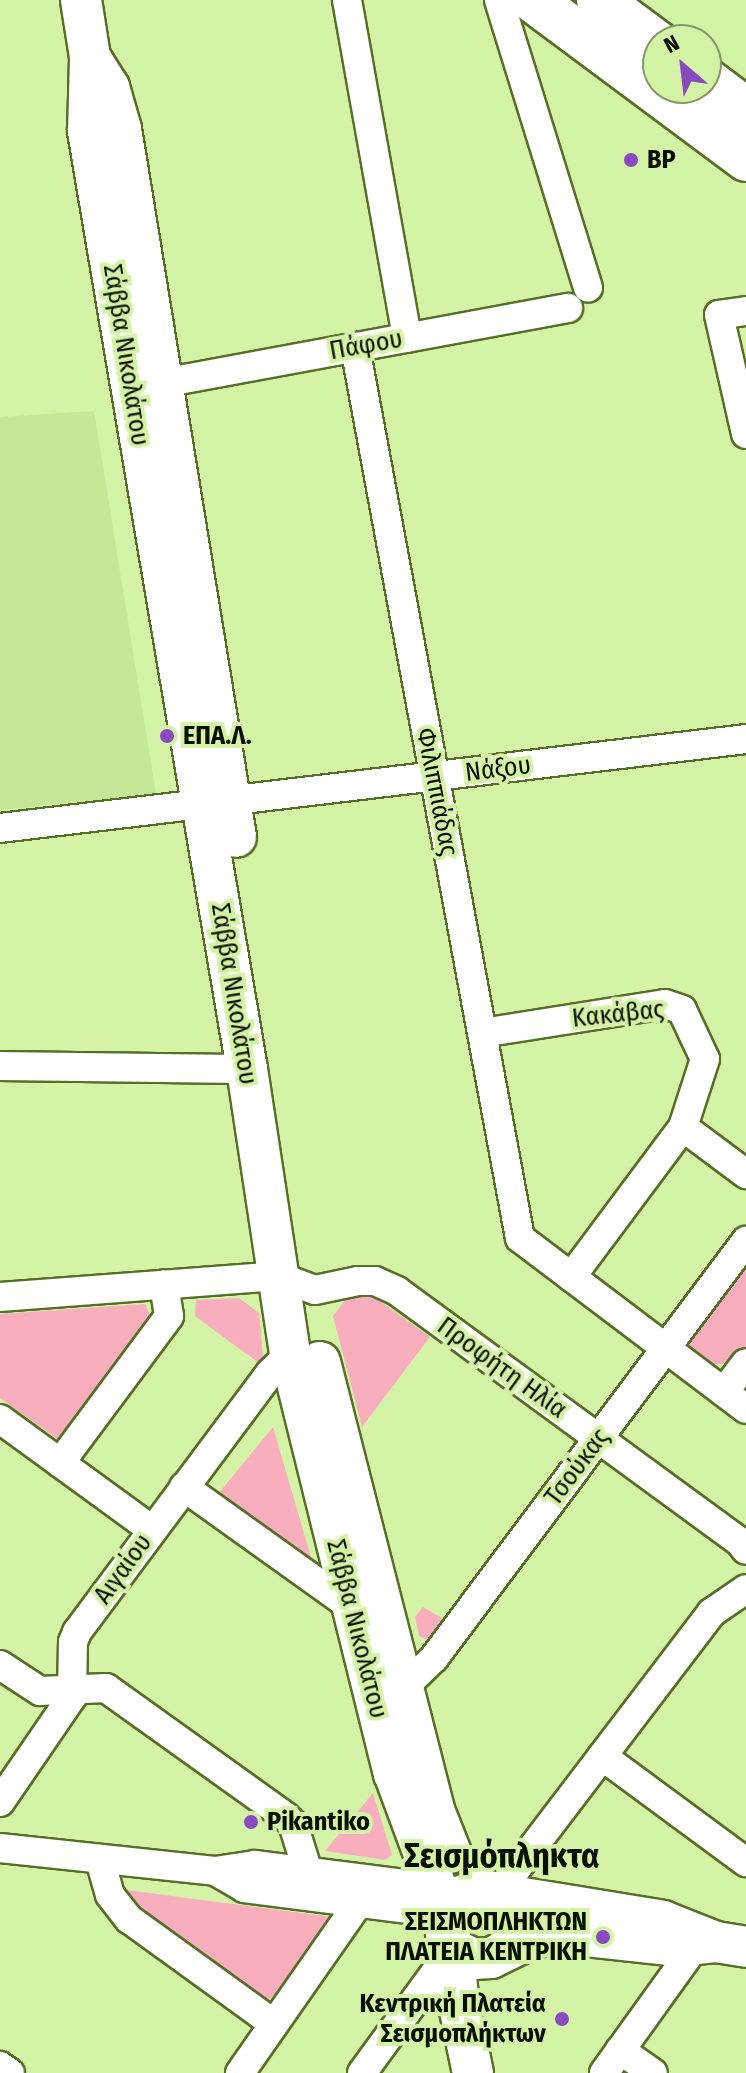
<!DOCTYPE html>
<meta charset="utf-8">
<style>
body{margin:0}
#map{position:relative;width:746px;height:2073px;overflow:hidden;background:#d5f3a7;font-family:"Fira Sans Condensed",sans-serif}
div>[style]{position:absolute}
.built>*{inset:0;background:#c6e795}
.green>*{inset:0;background:#f8aebd}
.roads{filter:drop-shadow(2px 0 #566e26) drop-shadow(-2px 0 #566e26) drop-shadow(0 2px #566e26) drop-shadow(0 -2px #566e26)}
.street>*{height:28px;margin:-14px;padding:0 14px;transform-origin:14px;border-radius:14px;background:#fff}
.secondary>*{height:40px;margin:-20px;padding:0 20px;transform-origin:20px;border-radius:20px;background:#fff}
.primary>*{height:44px;margin:-22px;padding:0 22px;transform-origin:22px;border-radius:22px;background:#fff}
.dots>*{width:22px;height:22px;translate:-50% -50%;box-sizing:border-box;border:4px solid #d5f3a7;border-radius:50%}
span{translate:-50% -50%;white-space:nowrap;text-align:center;line-height:1.15;-webkit-text-stroke:8px #d5f3a7;paint-order:stroke}
.poi-label{font-size:26px;color:#071000;font-weight:700}
.left{translate:0 -50%;text-align:left}
.right{translate:-100% -50%;text-align:right}
.street-label{font-size:26px;color:#071000}
.district-label{font-size:34px;color:#071000;font-weight:700}
.north{position:absolute;left:642px;top:24px;width:80px;height:80px;box-sizing:border-box;background:#d5f3a7;border:2px solid #839864;border-radius:50%;rotate:332deg;font-size:22px;font-weight:700;line-height:32px;text-align:center;color:#071000}
.north::after{content:'';display:block;margin:auto;width:28px;height:36px;background:#894ac0;clip-path:polygon(50% 0,100% 100%,50% 72%,0 100%)}
</style>
<div id="map">
<div class="built">
<i style="clip-path:polygon(94px 411px,156px 794px,0 810px,0 417px)"></i>
</div>
<div class="green">
<i style="clip-path:polygon(746px 1258px,746px 1352px,726px 1364px,700px 1364px,688px 1348px,692px 1335px)"></i>
<i style="clip-path:polygon(370px 1294px,430px 1337px,362px 1427px,333px 1316px,346px 1299px)"></i>
<i style="clip-path:polygon(239px 1298px,259px 1313px,264px 1367px,195px 1316px,196px 1300px)"></i>
<i style="clip-path:polygon(145px 1304px,153px 1322px,63px 1443px,0 1398px,0 1314px)"></i>
<i style="clip-path:polygon(273px 1427px,313px 1564px,219px 1493px)"></i>
<i style="clip-path:polygon(423px 1607px,454px 1625px,434px 1643px,419px 1636px,415px 1617px)"></i>
<i style="clip-path:polygon(373px 1793px,392px 1855px,385px 1860px,325px 1851px)"></i>
<i style="clip-path:polygon(126px 1890px,332px 1917px,278px 1995px,260px 2002px,131px 1909px)"></i>
</div>
<div class="roads">
<div class="street">
<i style="left:347px;top:0;width:343px;rotate:79.9deg"></i>
<i style="left:499px;top:0;width:301px;rotate:72.8deg"></i>
<i style="left:746px;top:311px;width:27px;rotate:172deg"></i>
<i style="left:719px;top:315px;width:122px;rotate:77.2deg"></i>
<i style="left:355px;top:347px;width:906px;rotate:79.51deg"></i>
<i style="left:520px;top:1238px;width:283px;rotate:37.1deg"></i>
<i style="left:163px;top:383px;width:412px;rotate:-10.5deg"></i>
<i style="left:0;top:828px;width:751px;rotate:-6.8deg"></i>
<i style="left:482px;top:1033px;width:185px;rotate:-9deg"></i>
<i style="left:665px;top:1004px;width:18px;rotate:19deg"></i>
<i style="left:682px;top:1010px;width:54px;rotate:64.9deg"></i>
<i style="left:705px;top:1059px;width:71px;rotate:107.9deg"></i>
<i style="left:683px;top:1127px;width:187px;rotate:126.7deg"></i>
<i style="left:0;top:1066px;width:247px;rotate:0.7deg"></i>
<i style="left:683px;top:1127px;width:79px;rotate:36.7deg"></i>
<i style="left:0;top:1297px;width:278px;rotate:-4.3deg"></i>
<i style="left:277px;top:1276px;width:40px;rotate:20.2deg"></i>
<i style="left:315px;top:1290px;width:44px;rotate:-11.8deg"></i>
<i style="left:358px;top:1281px;width:17px"></i>
<i style="left:375px;top:1281px;width:24px;rotate:24deg"></i>
<i style="left:397px;top:1291px;width:424px;rotate:36.2deg"></i>
<i style="left:739px;top:1541px;width:11px;rotate:52deg"></i>
<i style="left:724px;top:1392px;width:36px;rotate:-53deg"></i>
<i style="left:0;top:1419px;width:188px;rotate:36.1deg"></i>
<i style="left:60px;top:1463px;width:183px;rotate:-53.4deg"></i>
<i style="left:169px;top:1316px;width:32px;rotate:-99deg"></i>
<i style="left:184px;top:1487px;width:208px;rotate:35.6deg"></i>
<i style="left:0;top:1665px;width:48px;rotate:33deg"></i>
<i style="left:40px;top:1691px;width:66px;rotate:-2.6deg"></i>
<i style="left:106px;top:1688px;width:221px;rotate:35.6deg"></i>
<i style="left:286px;top:1817px;width:10px;rotate:45deg"></i>
<i style="left:293px;top:1824px;width:50px;rotate:72.6deg"></i>
<i style="left:402px;top:1689px;width:45px;rotate:-44.1deg"></i>
<i style="left:434px;top:1658px;width:521px;rotate:-53.2deg"></i>
<i style="left:602px;top:1756px;width:179px;rotate:36.4deg"></i>
<i style="left:0;top:1802px;width:127px;rotate:-55.6deg"></i>
<i style="left:72px;top:1697px;width:55px;rotate:-89deg"></i>
<i style="left:73px;top:1642px;width:11px;rotate:-68deg"></i>
<i style="left:77px;top:1632px;width:323px;rotate:-53.3deg"></i>
<i style="left:270px;top:1373px;width:28px;rotate:-44deg"></i>
<i style="left:0;top:1848px;width:216px;rotate:6.1deg"></i>
<i style="left:215px;top:1871px;width:40px;rotate:-8.5deg"></i>
<i style="left:255px;top:1865px;width:184px;rotate:7.2deg"></i>
<i style="left:100px;top:1860px;width:36px;rotate:74deg"></i>
<i style="left:110px;top:1895px;width:31px;rotate:52deg"></i>
<i style="left:129px;top:1919px;width:179px;rotate:35.9deg"></i>
<i style="left:215px;top:1871px;width:34px;rotate:30deg"></i>
<i style="left:244px;top:1888px;width:205px;rotate:7.3deg"></i>
<i style="left:498px;top:1893px;width:352px;rotate:-52.7deg"></i>
<i style="left:711px;top:1613px;width:42px;rotate:-34.4deg"></i>
<i style="left:620px;top:2050px;width:40px;rotate:34.9deg"></i>
<i style="left:0;top:2066px;width:12px;rotate:35deg"></i>
<i style="left:240px;top:2073px;width:206px;rotate:-55.1deg"></i>
<i style="left:362px;top:2073px;width:132px;rotate:-53.9deg"></i>
<i style="left:440px;top:1966px;width:17px;rotate:-40deg"></i>
<i style="left:604px;top:2073px;width:158px;rotate:-54.3deg"></i>
</div>
<div class="secondary">
<i style="left:81px;top:0;width:58px;rotate:81deg"></i>
<i style="left:90px;top:57px;width:74px;rotate:91.5deg"></i>
<i style="left:88px;top:131px;width:951px;rotate:80.38deg"></i>
<i style="left:247px;top:1069px;width:288px;rotate:81.4deg"></i>
<i style="left:290px;top:1354px;width:432px;rotate:76.1deg"></i>
<i style="left:394px;top:1773px;width:153px;rotate:69.7deg"></i>
<i style="left:90px;top:57px;width:36px;rotate:58deg"></i>
<i style="left:109px;top:87px;width:44px;rotate:74.1deg"></i>
<i style="left:121px;top:129px;width:717px;rotate:80.77deg"></i>
<i style="left:320px;top:1362px;width:462px;rotate:75.7deg"></i>
<i style="left:434px;top:1810px;width:46px;rotate:68.4deg"></i>
<i style="left:499px;top:1894px;width:166px;rotate:9.3deg"></i>
<i style="left:663px;top:1921px;width:57px;rotate:21.6deg"></i>
<i style="left:716px;top:1942px;width:30px;rotate:9deg"></i>
<i style="left:453px;top:1946px;width:60px;rotate:84.3deg"></i>
<i style="left:459px;top:2006px;width:68px;rotate:78.2deg"></i>
<i style="left:504px;top:1951px;width:15px;rotate:-53deg"></i>
<i style="left:513px;top:1939px;width:16px;rotate:-79deg"></i>
<i style="left:516px;top:1923px;width:22px;rotate:-111deg"></i>
<i style="left:508px;top:1902px;width:13px;rotate:-138deg"></i>
<i style="left:498px;top:1893px;width:17px;rotate:-167deg"></i>
<i style="left:481px;top:1889px;width:24px;rotate:161deg"></i>
<i style="left:458px;top:1897px;width:19px;rotate:125deg"></i>
<i style="left:447px;top:1913px;width:22px;rotate:93deg"></i>
<i style="left:446px;top:1935px;width:19px;rotate:55deg"></i>
<i style="left:457px;top:1951px;width:19px;rotate:25deg"></i>
<i style="left:474px;top:1959px;width:17px;rotate:-3deg"></i>
<i style="left:491px;top:1958px;width:46px;rotate:-26deg"></i>
<i style="left:532px;top:1938px;width:27px;rotate:-10deg"></i>
<i style="left:559px;top:1933px;width:118px;rotate:6.3deg"></i>
<i style="left:676px;top:1946px;width:40px;rotate:-5.7deg"></i>
</div>
<div class="primary">
<i style="left:533px;top:0;width:266px;rotate:36.7deg"></i>
<i style="left:599px;top:0;width:74px;rotate:36.7deg"></i>
<i style="left:706px;top:80px;width:50px;rotate:36.9deg"></i>
</div>
</div>
<div class="dots">
<i style="left:631px;top:160px;background:#894ac0"></i>
<i style="left:167px;top:736px;background:#894ac0"></i>
<i style="left:251px;top:1822px;background:#894ac0"></i>
<i style="left:603px;top:1937px;background:#894ac0"></i>
<i style="left:562px;top:2019px;background:#894ac0"></i>
</div>
<div class="poi-label">
<span class="left" style="left:647px;top:160px">BP</span>
<span class="left" style="left:183px;top:736px">ΕΠΑ.Λ.</span>
<span class="left" style="left:267px;top:1822px">Pikantiko</span>
<span class="right" style="left:587px;top:1937px">ΣΕΙΣΜΟΠΛΗΚΤΩΝ<br>ΠΛΑΤΕΙΑ ΚΕΝΤΡΙΚΗ</span>
<span class="right" style="left:546px;top:2019px">Κεντρική Πλατεία<br>Σεισμοπλήκτων</span>
</div>
<div class="street-label">
<span style="left:366px;top:345px;rotate:-10deg">Πάφου</span>
<span style="left:126px;top:355px;rotate:81deg">Σάββα Νικολάτου</span>
<span style="left:498px;top:769px;rotate:-7deg">Νάξου</span>
<span style="left:437px;top:792px;rotate:79deg">Φιλιππιάδας</span>
<span style="left:234px;top:994px;rotate:81deg">Σάββα Νικολάτου</span>
<span style="left:618px;top:1014px;rotate:-6deg">Κακάβας</span>
<span style="left:502px;top:1368px;rotate:36deg">Προφήτη Ηλία</span>
<span style="left:577px;top:1467px;rotate:-53deg">Τσούκας</span>
<span style="left:123px;top:1569px;rotate:-54deg">Αιγαίου</span>
<span style="left:357px;top:1629px;rotate:76deg">Σάββα Νικολάτου</span>
</div>
<div class="district-label">
<span style="left:502px;top:1856px">Σεισμόπληκτα</span>
</div>
<div class="north">N</div>
</div>
